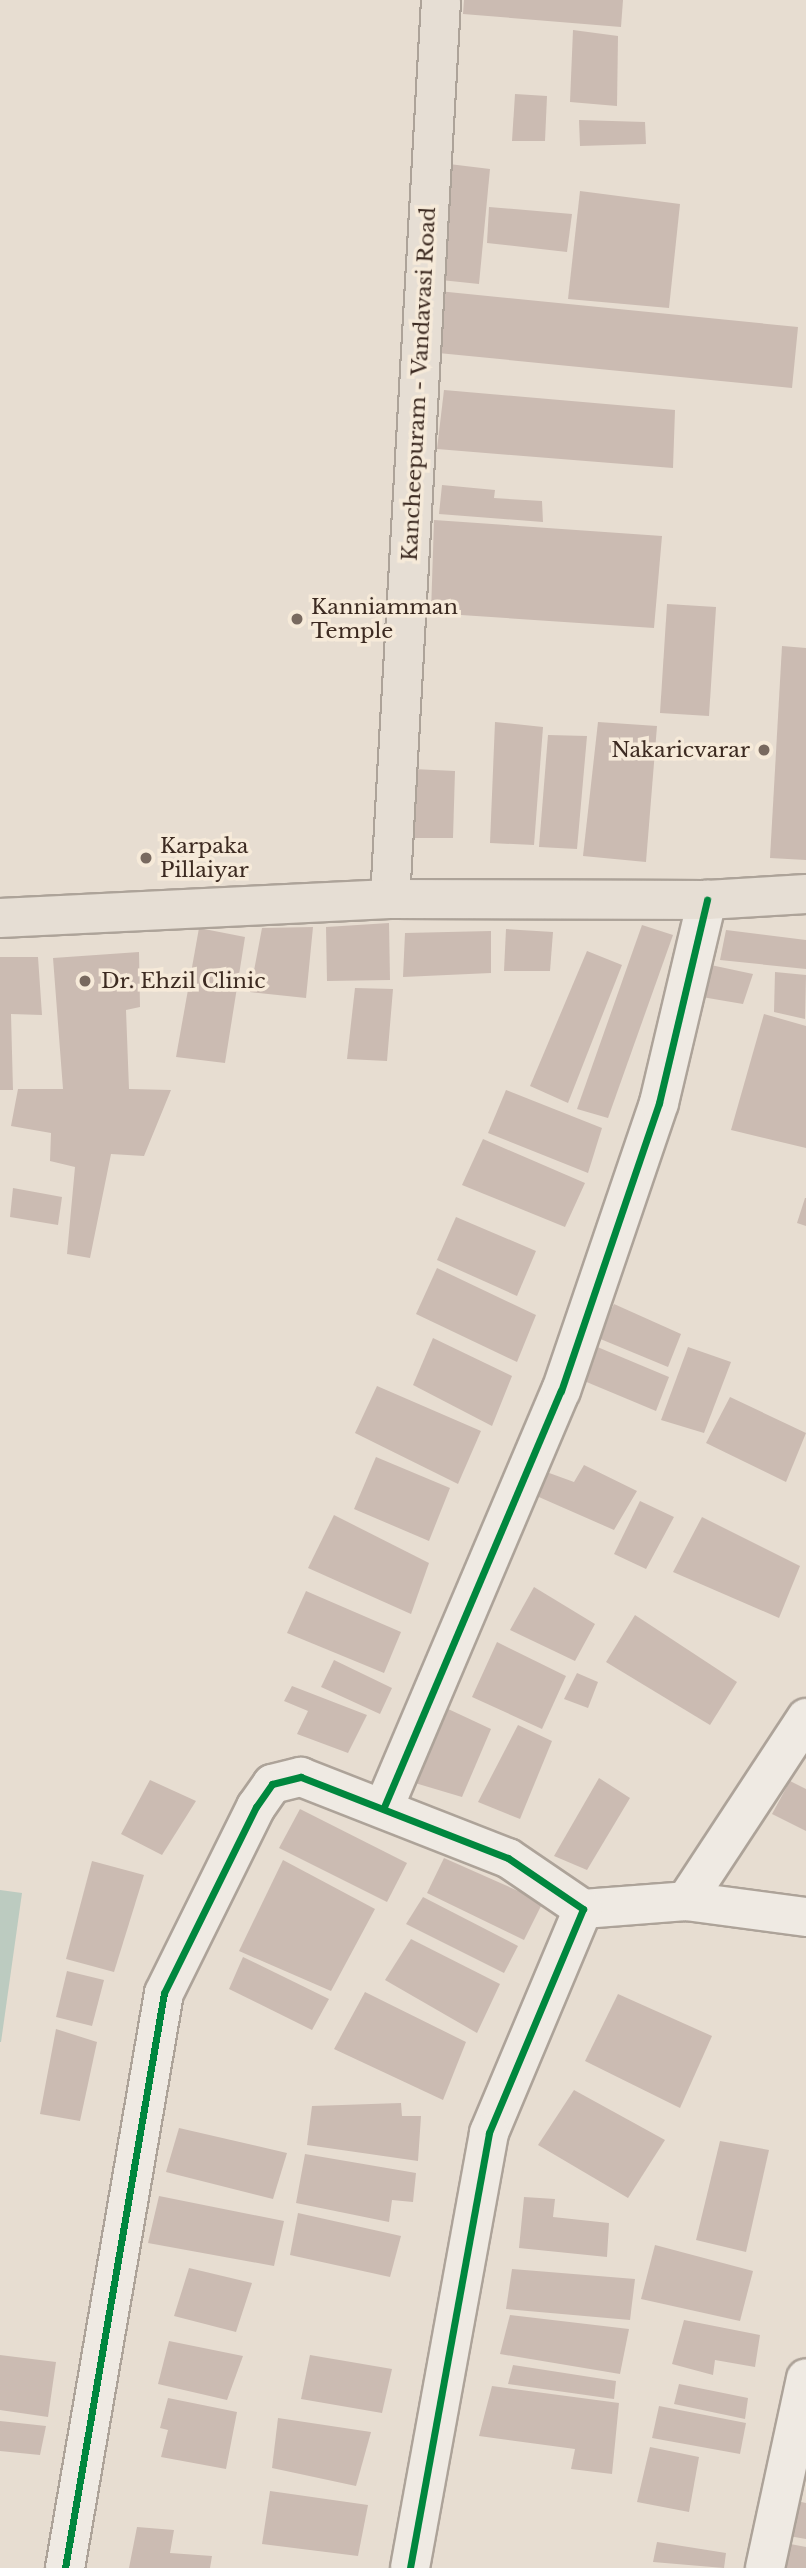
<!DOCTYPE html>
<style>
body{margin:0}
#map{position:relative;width:806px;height:2568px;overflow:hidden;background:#e7ddd1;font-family:"Libre Baskerville",serif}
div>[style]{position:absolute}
.water>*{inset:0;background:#bccbc0}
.building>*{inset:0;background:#cbbbb2}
.roads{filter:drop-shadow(2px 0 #ada399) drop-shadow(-2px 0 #ada399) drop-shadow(0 2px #ada399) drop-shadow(0 -2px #ada399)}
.minor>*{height:38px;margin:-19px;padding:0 19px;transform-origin:19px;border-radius:19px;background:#efeae3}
.major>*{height:38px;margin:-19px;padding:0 19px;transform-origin:19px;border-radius:19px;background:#e6ded4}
.cycleway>*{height:7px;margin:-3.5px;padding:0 3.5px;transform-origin:3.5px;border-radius:3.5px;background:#00873e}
.dots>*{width:19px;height:19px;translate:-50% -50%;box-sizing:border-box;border:4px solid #f6ead9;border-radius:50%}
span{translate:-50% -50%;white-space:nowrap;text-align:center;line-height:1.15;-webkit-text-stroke:7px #f6ead9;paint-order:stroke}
.street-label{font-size:21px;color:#3c2a21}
.poi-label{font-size:21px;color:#3c2a21}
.left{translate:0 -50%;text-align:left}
.right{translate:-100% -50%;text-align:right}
</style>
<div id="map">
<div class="water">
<i style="clip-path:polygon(0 1890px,22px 1893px,1px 2042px,0 2042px)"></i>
</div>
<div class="building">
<i style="clip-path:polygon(464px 0,623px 0,621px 27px,463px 14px)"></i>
<i style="clip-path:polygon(573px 30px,618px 36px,617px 106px,570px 102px)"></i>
<i style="clip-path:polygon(515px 94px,547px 96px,545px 141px,512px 141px)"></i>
<i style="clip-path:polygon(579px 120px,645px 122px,646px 144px,580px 146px)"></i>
<i style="clip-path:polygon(449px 164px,490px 169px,479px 284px,441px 280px)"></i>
<i style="clip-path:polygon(580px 191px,680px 204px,669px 308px,568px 299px)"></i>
<i style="clip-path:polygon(489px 207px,572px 214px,567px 252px,487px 243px)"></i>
<i style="clip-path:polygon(438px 291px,798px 327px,792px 388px,428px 352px)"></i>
<i style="clip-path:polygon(444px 390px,675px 410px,673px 468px,437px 449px)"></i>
<i style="clip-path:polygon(442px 485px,495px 490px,494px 498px,542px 501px,543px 522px,439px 514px)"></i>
<i style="clip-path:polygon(434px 520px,662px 536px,654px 628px,431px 613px)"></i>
<i style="clip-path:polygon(667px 604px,716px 607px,709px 716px,660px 713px)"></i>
<i style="clip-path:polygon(782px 646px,806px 648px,806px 860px,770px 858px)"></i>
<i style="clip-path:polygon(495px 722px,543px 727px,534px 845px,490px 843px)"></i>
<i style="clip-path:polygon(598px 722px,657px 726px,646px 862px,583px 856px)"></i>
<i style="clip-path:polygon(548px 735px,587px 736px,577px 849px,539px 847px)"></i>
<i style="clip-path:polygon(413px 769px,455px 771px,453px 838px,410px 838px)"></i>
<i style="clip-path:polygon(389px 923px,390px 980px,327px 981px,326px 927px)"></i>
<i style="clip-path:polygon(642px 925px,673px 935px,608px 1118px,577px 1109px)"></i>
<i style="clip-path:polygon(313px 927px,306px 998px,250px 992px,262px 928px)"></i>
<i style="clip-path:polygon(199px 928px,245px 937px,225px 1063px,176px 1057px)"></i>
<i style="clip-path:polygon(506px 929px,553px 932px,550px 971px,504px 971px)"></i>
<i style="clip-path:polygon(726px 930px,806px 940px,806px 969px,720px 960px)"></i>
<i style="clip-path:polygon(491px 931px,491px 973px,403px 977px,405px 933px)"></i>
<i style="clip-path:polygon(587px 951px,622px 965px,568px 1103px,530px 1086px)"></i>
<i style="clip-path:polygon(139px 952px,140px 1007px,126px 1010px,129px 1089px,171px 1090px,144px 1156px,111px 1154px,90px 1258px,67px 1254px,75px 1167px,50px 1161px,51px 1133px,11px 1126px,18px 1089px,63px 1089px,53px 958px)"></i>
<i style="clip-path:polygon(0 957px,38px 957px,42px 1015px,11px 1014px,13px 1090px,0 1090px)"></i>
<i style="clip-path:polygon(706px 964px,753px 974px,743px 1004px,696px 996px)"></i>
<i style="clip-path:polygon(775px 972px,806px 975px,805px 1019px,774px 1012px)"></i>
<i style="clip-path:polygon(355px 988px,393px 989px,387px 1061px,347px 1059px)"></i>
<i style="clip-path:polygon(764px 1014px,806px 1026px,806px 1148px,731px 1130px)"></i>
<i style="clip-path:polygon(506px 1090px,602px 1128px,588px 1173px,488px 1133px)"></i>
<i style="clip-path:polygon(483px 1139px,585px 1183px,565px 1227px,462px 1185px)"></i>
<i style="clip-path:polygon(13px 1188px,62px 1197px,58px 1225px,10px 1217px)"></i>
<i style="clip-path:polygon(805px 1198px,806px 1198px,806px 1226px,797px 1223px)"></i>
<i style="clip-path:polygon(456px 1217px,536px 1251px,517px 1296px,437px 1260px)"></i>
<i style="clip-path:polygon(437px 1268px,536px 1315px,517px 1362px,416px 1314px)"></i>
<i style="clip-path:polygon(614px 1304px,681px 1334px,668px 1367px,598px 1338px)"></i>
<i style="clip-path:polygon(433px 1338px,512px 1376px,492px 1426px,413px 1385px)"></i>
<i style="clip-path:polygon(595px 1346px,669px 1377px,656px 1411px,577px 1378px)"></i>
<i style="clip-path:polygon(688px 1347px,731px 1362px,704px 1433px,661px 1420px)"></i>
<i style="clip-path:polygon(377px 1386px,481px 1431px,458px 1484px,355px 1433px)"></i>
<i style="clip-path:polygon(730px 1397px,806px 1433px,786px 1482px,706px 1443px)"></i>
<i style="clip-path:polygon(376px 1457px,450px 1488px,429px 1541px,354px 1509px)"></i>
<i style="clip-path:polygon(584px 1465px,637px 1491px,614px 1530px,532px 1494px,541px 1470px,574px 1482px)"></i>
<i style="clip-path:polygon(640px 1501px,674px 1517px,646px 1569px,614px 1554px)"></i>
<i style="clip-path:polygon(334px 1515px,429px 1563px,411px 1614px,308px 1568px)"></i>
<i style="clip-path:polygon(702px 1517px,800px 1566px,779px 1618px,673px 1572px)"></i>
<i style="clip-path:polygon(534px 1587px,595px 1624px,575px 1661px,510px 1630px)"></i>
<i style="clip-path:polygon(306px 1591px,401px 1632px,384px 1673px,287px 1633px)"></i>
<i style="clip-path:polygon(635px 1615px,737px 1682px,710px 1725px,606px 1662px)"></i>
<i style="clip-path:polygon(497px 1642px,566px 1676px,542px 1729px,472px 1697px)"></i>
<i style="clip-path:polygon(334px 1660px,392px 1688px,380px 1714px,321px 1687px)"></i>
<i style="clip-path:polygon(577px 1673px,598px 1682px,588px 1708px,564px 1699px)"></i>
<i style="clip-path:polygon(292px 1686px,367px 1715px,348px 1753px,297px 1734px,308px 1711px,284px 1701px)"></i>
<i style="clip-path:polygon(446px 1708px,491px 1729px,462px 1797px,415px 1783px)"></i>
<i style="clip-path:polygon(518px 1725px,552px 1741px,520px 1819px,478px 1802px)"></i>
<i style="clip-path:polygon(599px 1778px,630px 1798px,587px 1870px,554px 1856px)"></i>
<i style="clip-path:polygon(150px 1780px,196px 1801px,162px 1855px,121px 1834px)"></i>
<i style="clip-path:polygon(790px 1781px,806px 1789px,806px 1831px,772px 1814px)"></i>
<i style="clip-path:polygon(300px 1809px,407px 1863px,387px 1902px,279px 1848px)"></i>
<i style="clip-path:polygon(444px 1858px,543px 1902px,524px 1940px,427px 1893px)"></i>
<i style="clip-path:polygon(283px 1860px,375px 1909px,331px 1991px,239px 1951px)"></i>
<i style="clip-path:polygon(92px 1861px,144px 1875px,114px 1972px,66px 1959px)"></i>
<i style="clip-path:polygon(423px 1897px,518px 1946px,504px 1973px,406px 1924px)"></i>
<i style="clip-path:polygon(411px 1939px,500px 1984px,477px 2033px,385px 1980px)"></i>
<i style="clip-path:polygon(243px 1957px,329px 1999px,312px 2030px,229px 1989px)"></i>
<i style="clip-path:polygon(67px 1971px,104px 1980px,92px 2026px,56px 2017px)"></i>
<i style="clip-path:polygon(365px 1992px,466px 2042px,443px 2100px,334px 2049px)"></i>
<i style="clip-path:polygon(618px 1994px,712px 2036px,680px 2108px,585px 2061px)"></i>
<i style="clip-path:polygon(56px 2029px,97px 2042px,80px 2121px,40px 2114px)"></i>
<i style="clip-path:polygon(574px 2090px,665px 2140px,628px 2198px,538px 2145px)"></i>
<i style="clip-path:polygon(401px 2103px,402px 2116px,421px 2116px,418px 2161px,307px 2145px,312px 2106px)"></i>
<i style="clip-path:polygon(179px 2128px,287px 2153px,273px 2199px,166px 2172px)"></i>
<i style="clip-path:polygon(720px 2141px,769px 2150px,746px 2252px,696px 2240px)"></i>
<i style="clip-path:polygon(305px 2154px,416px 2173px,413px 2202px,392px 2200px,389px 2222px,296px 2203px)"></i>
<i style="clip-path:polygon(159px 2196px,284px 2221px,274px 2266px,148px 2243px)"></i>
<i style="clip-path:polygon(524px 2197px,555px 2199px,553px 2217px,609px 2223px,607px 2257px,519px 2248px)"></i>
<i style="clip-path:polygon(298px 2213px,401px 2236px,390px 2277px,290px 2255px)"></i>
<i style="clip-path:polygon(655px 2245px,753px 2271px,740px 2321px,641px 2299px)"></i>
<i style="clip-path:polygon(189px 2268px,252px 2283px,236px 2332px,174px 2316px)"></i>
<i style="clip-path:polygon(512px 2269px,635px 2279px,630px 2320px,506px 2309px)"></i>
<i style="clip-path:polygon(510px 2315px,629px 2329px,620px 2374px,500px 2354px)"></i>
<i style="clip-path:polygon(684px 2320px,760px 2335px,755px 2367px,715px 2360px,713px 2375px,672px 2364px)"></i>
<i style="clip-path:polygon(169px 2341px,243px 2356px,227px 2400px,158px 2384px)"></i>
<i style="clip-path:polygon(0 2355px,56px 2362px,48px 2417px,0 2410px)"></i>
<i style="clip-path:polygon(310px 2355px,392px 2369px,382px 2413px,301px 2399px)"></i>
<i style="clip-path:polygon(513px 2365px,616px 2381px,614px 2399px,508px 2384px)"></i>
<i style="clip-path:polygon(679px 2384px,748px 2398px,745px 2419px,674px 2404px)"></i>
<i style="clip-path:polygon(492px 2386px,619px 2403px,612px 2474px,571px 2469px,575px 2449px,479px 2436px)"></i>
<i style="clip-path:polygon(168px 2398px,237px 2412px,226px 2469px,161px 2457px,168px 2430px,160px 2428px)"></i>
<i style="clip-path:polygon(659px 2406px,746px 2423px,740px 2454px,652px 2438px)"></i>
<i style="clip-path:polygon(278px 2418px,371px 2432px,356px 2486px,272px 2468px)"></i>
<i style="clip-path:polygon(0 2421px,46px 2426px,40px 2455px,0 2451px)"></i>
<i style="clip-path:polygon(650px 2447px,699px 2457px,689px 2512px,637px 2502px)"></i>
<i style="clip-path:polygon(270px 2491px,368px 2505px,358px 2556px,262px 2544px)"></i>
<i style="clip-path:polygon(792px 2500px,806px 2503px,806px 2539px,783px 2535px)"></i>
<i style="clip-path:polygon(137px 2527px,174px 2530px,170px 2553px,212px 2556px,210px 2568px,129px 2568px)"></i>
<i style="clip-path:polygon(657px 2542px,726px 2553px,724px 2568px,653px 2562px)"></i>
<i style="clip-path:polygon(785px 2543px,806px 2547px,806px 2568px,779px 2568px)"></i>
</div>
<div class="roads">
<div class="minor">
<i style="left:384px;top:1807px;width:452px;rotate:-67deg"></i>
<i style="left:561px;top:1391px;width:304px;rotate:-71.2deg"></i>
<i style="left:659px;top:1103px;width:209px;rotate:-76.7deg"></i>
<i style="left:686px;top:1901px;width:219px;rotate:-56.7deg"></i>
<i style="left:583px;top:1909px;width:103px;rotate:-4.4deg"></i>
<i style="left:686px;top:1901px;width:121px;rotate:7.6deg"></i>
<i style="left:65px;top:2568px;width:583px;rotate:-80.23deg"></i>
<i style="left:164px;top:1993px;width:208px;rotate:-63.7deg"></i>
<i style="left:256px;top:1807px;width:28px;rotate:-55deg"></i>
<i style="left:272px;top:1784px;width:30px;rotate:-14deg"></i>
<i style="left:301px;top:1777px;width:222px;rotate:21.4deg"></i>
<i style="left:508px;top:1858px;width:91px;rotate:34.2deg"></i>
<i style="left:583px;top:1909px;width:243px;rotate:112.8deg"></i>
<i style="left:489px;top:2133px;width:442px;rotate:100.3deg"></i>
<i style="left:765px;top:2568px;width:194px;rotate:-77.8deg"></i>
</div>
<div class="major">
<i style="left:390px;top:899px;width:900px;rotate:-86.75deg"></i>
<i style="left:0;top:918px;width:390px;rotate:-2.8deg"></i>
<i style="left:390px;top:899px;width:317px;rotate:0.2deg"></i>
<i style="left:707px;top:900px;width:99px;rotate:-3.5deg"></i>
</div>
</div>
<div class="cycleway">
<i style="left:384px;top:1807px;width:452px;rotate:-67deg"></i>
<i style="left:561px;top:1391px;width:304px;rotate:-71.2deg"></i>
<i style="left:659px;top:1103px;width:209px;rotate:-76.7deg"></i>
<i style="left:65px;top:2568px;width:583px;rotate:-80.23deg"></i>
<i style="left:164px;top:1993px;width:208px;rotate:-63.7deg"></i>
<i style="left:256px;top:1807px;width:28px;rotate:-55deg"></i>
<i style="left:272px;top:1784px;width:30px;rotate:-14deg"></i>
<i style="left:301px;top:1777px;width:222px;rotate:21.4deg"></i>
<i style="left:508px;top:1858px;width:91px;rotate:34.2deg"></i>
<i style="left:583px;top:1909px;width:243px;rotate:112.8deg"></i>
<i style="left:489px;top:2133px;width:442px;rotate:100.3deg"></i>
</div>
<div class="dots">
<i style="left:297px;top:619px;background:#78695f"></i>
<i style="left:764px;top:750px;background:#78695f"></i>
<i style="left:146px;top:858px;background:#78695f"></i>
<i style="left:85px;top:981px;background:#78695f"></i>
</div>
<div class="street-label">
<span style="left:419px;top:384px;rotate:-87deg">Kancheepuram - Vandavasi Road</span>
</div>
<div class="poi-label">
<span class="left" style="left:311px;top:619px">Kanniamman<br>Temple</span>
<span class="right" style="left:750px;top:750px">Nakaricvarar</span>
<span class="left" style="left:160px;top:858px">Karpaka<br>Pillaiyar</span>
<span class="left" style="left:101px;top:981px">Dr. Ehzil Clinic</span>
</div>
</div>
